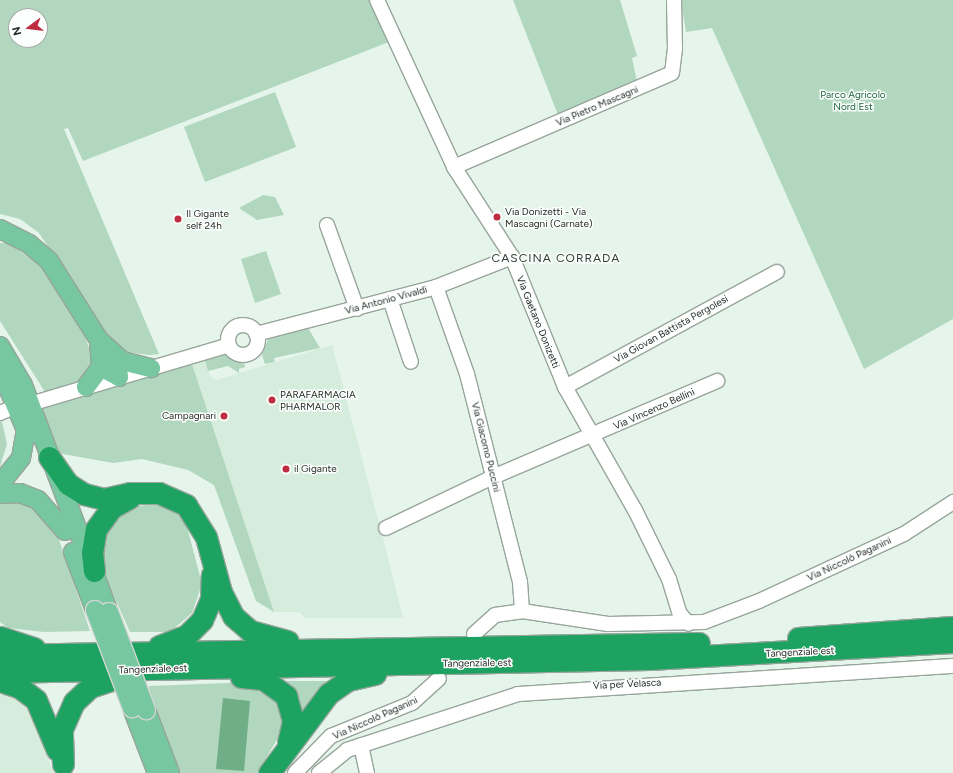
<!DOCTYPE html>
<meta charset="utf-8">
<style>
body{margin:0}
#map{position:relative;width:953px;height:773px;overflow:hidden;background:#e6f5eb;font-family:Figtree,sans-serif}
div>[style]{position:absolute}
.built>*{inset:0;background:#d6ecdd}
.green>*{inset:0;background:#b1d7be}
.water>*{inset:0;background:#70ae87}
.roads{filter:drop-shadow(1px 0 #97a59b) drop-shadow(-1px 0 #97a59b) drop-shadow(0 1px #97a59b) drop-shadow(0 -1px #97a59b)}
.minor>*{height:14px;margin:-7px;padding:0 7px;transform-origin:7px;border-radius:7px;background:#fff}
.minor>.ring{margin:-7px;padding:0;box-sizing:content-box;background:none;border:14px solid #fff;border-radius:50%}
.major>*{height:18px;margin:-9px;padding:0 9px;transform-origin:9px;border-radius:9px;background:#77c7a0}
.highway>*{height:21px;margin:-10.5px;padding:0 10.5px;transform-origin:10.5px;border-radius:10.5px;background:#1da261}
.bridges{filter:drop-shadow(1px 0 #d4d5d4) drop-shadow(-1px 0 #d4d5d4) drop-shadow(0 1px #d4d5d4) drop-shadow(0 -1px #d4d5d4)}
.major-bridge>*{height:18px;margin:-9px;padding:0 9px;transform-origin:9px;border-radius:9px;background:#77c7a0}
.dots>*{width:11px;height:11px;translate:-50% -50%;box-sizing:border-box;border:2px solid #fcfffd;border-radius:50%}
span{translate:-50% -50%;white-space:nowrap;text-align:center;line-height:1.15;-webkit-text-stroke:3px #fcfffd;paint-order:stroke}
.park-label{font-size:10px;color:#1e643f}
.street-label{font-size:10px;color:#262b28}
.poi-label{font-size:10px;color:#262b28}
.left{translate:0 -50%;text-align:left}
.right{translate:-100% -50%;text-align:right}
.quarter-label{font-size:12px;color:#313c35;letter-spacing:1px}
.north{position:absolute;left:8px;top:8px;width:40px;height:40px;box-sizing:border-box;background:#fcfffd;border:1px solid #a6aaa8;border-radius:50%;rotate:255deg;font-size:11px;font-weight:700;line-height:16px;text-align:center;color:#262b28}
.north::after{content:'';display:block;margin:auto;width:14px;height:18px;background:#be2d42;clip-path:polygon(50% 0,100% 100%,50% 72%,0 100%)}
</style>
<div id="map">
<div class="built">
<i style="clip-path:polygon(332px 345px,385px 546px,403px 618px,305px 618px,299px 612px,274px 612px,191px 361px,204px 357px,210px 376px,216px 380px)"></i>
<i style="clip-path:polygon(0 695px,16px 695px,34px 712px,53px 773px,0 773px)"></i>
</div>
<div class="green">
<i style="clip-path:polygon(evenodd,0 0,371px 0,389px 42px,83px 161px,68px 128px,64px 129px,159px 354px,150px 355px,124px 352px,111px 342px,39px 233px,20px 219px,0 214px,0 0,16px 16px,40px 16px,40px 40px,16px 40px,16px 16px)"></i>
<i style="clip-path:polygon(513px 0,620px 0,637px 56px,632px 58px,638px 86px,560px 120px)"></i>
<i style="clip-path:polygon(681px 0,953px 0,953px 319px,864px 369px,712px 28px,686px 32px)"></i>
<i style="clip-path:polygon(275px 92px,296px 147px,205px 182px,184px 127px)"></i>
<i style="clip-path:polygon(263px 195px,275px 197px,284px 215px,257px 220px,239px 208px)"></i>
<i style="clip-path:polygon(0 243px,9px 243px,43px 268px,86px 339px,93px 360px,84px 380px,45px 392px,0 321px)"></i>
<i style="clip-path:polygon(266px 251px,281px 294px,255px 303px,241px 259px)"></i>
<i style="clip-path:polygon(308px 328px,320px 348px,274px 358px,275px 362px,265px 364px,262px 355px,268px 339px)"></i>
<i style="clip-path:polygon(228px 351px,244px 361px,245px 367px,239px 369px,239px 373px,228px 366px,208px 371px,204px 357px)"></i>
<i style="clip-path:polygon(191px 361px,274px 612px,256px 601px,214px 485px,188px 470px,142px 459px,113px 463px,63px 454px,51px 447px,41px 408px)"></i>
<i style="clip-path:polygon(1px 417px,7px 444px,0 467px,0 417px)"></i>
<i style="clip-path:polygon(14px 497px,52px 519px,90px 631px,44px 632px,8px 628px,0 622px,0 501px)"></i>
<i style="clip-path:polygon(161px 503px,185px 519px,202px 584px,192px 613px,170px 632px,130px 632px,101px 567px,105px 529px,120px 514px,138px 506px)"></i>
<i style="clip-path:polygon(286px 681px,332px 681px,298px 719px,284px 683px)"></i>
<i style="clip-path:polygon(253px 682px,279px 695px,284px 728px,257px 773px,175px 773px,152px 714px,149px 686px)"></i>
</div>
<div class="water">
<i style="clip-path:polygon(223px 698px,250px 701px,244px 771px,216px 769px)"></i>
</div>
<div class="roads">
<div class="minor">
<i style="left:377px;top:0;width:184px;rotate:65.2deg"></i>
<i style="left:454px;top:167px;width:107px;rotate:57.2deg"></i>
<i style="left:512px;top:257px;width:140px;rotate:67.8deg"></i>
<i style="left:565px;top:387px;width:142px;rotate:60.4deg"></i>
<i style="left:635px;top:510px;width:77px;rotate:63.8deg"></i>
<i style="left:669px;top:579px;width:37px;rotate:73deg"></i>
<i style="left:680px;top:614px;width:13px;rotate:48deg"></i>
<i style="left:454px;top:167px;width:237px;rotate:-23.3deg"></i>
<i style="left:672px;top:73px;width:25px;rotate:-83deg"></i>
<i style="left:675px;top:48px;width:48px;rotate:-91.2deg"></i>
<i style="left:327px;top:225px;width:89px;rotate:70.3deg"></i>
<i style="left:436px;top:287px;width:92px;rotate:70.4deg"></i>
<i style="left:467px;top:374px;width:215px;rotate:75.7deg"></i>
<i style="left:520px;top:582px;width:29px;rotate:86deg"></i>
<i style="left:390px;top:299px;width:66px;rotate:71.6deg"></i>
<i class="ring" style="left:228px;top:325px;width:16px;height:16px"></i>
<i style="left:256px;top:334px;width:186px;rotate:-14.6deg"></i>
<i style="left:436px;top:287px;width:82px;rotate:-21.5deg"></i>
<i style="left:565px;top:387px;width:241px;rotate:-28.5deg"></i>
<i style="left:37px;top:402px;width:200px;rotate:-16.5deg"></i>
<i style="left:0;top:413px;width:8px;rotate:-23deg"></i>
<i style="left:386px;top:528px;width:119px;rotate:-25.5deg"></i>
<i style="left:493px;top:477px;width:244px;rotate:-23.2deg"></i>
<i style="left:474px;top:634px;width:28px;rotate:-42deg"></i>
<i style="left:495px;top:615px;width:27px;rotate:-8deg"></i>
<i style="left:522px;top:611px;width:87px;rotate:8.6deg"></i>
<i style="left:608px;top:624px;width:96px;rotate:-1.2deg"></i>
<i style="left:704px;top:622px;width:59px;rotate:-20.9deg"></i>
<i style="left:759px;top:601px;width:160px;rotate:-24.8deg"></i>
<i style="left:904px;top:534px;width:59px;rotate:-33.1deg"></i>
<i style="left:361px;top:745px;width:29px;rotate:78deg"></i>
<i style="left:295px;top:773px;width:52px;rotate:-45.8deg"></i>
<i style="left:331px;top:736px;width:87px;rotate:-22.2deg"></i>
<i style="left:412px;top:703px;width:36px;rotate:-42deg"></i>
<i style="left:319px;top:773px;width:36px;rotate:-39deg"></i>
<i style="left:347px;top:750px;width:180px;rotate:-18.1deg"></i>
<i style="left:518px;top:694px;width:436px;rotate:-3.7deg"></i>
</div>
<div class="major">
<i style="left:0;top:229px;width:33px;rotate:27deg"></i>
<i style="left:29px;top:244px;width:26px;rotate:40deg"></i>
<i style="left:49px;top:261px;width:93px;rotate:57.7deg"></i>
<i style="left:99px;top:340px;width:27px;rotate:86deg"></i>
<i style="left:101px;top:367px;width:25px;rotate:127deg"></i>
<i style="left:99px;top:340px;width:31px;rotate:42deg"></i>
<i style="left:122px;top:361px;width:30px;rotate:14deg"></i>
<i style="left:0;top:346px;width:45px;rotate:59.5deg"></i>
<i style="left:23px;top:385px;width:243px;rotate:69.3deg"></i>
<i style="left:103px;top:357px;width:17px;rotate:65deg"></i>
<i style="left:110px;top:372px;width:10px;rotate:29deg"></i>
<i style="left:119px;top:377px;width:18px;rotate:-96deg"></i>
<i style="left:0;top:369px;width:72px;rotate:67deg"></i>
<i style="left:0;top:484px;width:33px;rotate:-51deg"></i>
<i style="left:21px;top:458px;width:29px;rotate:-80deg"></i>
<i style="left:0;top:494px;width:20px;rotate:-3deg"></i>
<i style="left:20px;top:493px;width:19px;rotate:21deg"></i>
<i style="left:38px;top:500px;width:41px;rotate:48.9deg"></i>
<i style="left:73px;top:552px;width:62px;rotate:69.2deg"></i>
<i style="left:132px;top:708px;width:70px;rotate:69deg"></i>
<i style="left:146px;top:710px;width:67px;rotate:69.1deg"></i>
</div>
<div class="highway">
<i style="left:49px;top:457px;width:33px;rotate:55deg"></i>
<i style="left:68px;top:484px;width:19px;rotate:32deg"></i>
<i style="left:84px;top:494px;width:21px;rotate:14deg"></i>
<i style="left:104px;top:499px;width:27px;rotate:-13deg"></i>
<i style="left:130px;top:493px;width:29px"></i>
<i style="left:159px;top:493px;width:30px;rotate:24deg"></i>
<i style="left:186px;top:505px;width:38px;rotate:58deg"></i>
<i style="left:206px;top:537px;width:57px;rotate:74.7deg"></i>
<i style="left:221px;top:592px;width:27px;rotate:63deg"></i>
<i style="left:233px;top:616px;width:23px;rotate:41deg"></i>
<i style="left:250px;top:631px;width:39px;rotate:15deg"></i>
<i style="left:94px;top:571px;width:18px;rotate:-96deg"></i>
<i style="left:92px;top:553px;width:24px;rotate:-81deg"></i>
<i style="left:96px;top:529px;width:26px;rotate:-54deg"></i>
<i style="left:111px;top:508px;width:21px;rotate:-29deg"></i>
<i style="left:0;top:637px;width:36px;rotate:18deg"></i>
<i style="left:798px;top:638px;width:155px;rotate:-4.1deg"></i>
<i style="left:159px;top:646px;width:30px;rotate:-21deg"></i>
<i style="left:187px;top:635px;width:21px;rotate:-45deg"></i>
<i style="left:202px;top:620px;width:23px;rotate:-67deg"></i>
<i style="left:211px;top:599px;width:24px;rotate:-88deg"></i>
<i style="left:0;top:655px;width:699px;rotate:-0.98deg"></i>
<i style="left:0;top:672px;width:649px;rotate:-1.15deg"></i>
<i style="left:649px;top:659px;width:304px;rotate:-3.2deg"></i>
<i style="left:241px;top:677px;width:22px;rotate:5deg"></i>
<i style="left:263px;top:679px;width:29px;rotate:36deg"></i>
<i style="left:286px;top:696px;width:26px;rotate:74deg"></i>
<i style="left:293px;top:721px;width:22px;rotate:103deg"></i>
<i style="left:0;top:681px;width:20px;rotate:18deg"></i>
<i style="left:19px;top:687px;width:21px;rotate:37deg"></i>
<i style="left:36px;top:700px;width:54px;rotate:67.2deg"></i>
<i style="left:63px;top:764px;width:35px;rotate:-92deg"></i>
<i style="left:62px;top:729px;width:30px;rotate:-66deg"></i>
<i style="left:74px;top:702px;width:22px;rotate:-43deg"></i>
<i style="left:90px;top:687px;width:32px;rotate:-18deg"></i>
<i style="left:269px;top:773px;width:99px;rotate:-53.2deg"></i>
<i style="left:328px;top:694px;width:24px;rotate:-35deg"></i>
<i style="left:348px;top:680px;width:28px;rotate:-13deg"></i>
</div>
</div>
<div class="bridges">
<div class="major-bridge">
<i style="left:95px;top:610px;width:105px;rotate:69.3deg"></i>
<i style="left:109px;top:612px;width:105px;rotate:69.3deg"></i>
</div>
</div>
<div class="dots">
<i style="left:497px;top:217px;background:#be2d42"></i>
<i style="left:178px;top:219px;background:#be2d42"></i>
<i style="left:272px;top:400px;background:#be2d42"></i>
<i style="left:224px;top:416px;background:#be2d42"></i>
<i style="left:286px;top:469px;background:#be2d42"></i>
</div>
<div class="park-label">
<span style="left:853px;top:100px">Parco Agricolo<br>Nord Est</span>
</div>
<div class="street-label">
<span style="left:597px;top:106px;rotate:-23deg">Via Pietro Mascagni</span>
<span style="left:386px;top:300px;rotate:-15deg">Via Antonio Vivaldi</span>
<span style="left:538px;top:322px;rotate:68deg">Via Gaetano Donizetti</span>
<span style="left:671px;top:329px;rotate:-29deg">Via Giovan Battista Pergolesi</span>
<span style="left:654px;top:409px;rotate:-24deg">Via Vincenzo Bellini</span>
<span style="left:486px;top:447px;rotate:76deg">Via Giacomo Puccini</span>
<span style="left:849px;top:559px;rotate:-25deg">Via Niccolò Paganini</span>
<span style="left:800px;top:652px;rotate:-3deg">Tangenziale est</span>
<span style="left:477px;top:663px;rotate:-1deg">Tangenziale est</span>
<span style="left:153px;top:669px;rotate:-2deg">Tangenziale est</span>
<span style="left:627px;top:684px;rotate:-3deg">Via per Velasca</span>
<span style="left:375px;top:718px;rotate:-24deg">Via Niccolò Paganini</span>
</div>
<div class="poi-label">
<span class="left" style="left:505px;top:217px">Via Donizetti - Via<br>Mascagni (Carnate)</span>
<span class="left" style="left:186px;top:219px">Il Gigante<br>self 24h</span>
<span class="left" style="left:280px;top:400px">PARAFARMACIA<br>PHARMALOR</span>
<span class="right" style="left:216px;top:416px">Campagnari</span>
<span class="left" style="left:294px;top:469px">il Gigante</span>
</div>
<div class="quarter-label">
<span style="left:556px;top:259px">CASCINA CORRADA</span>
</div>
<div class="north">N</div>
</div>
